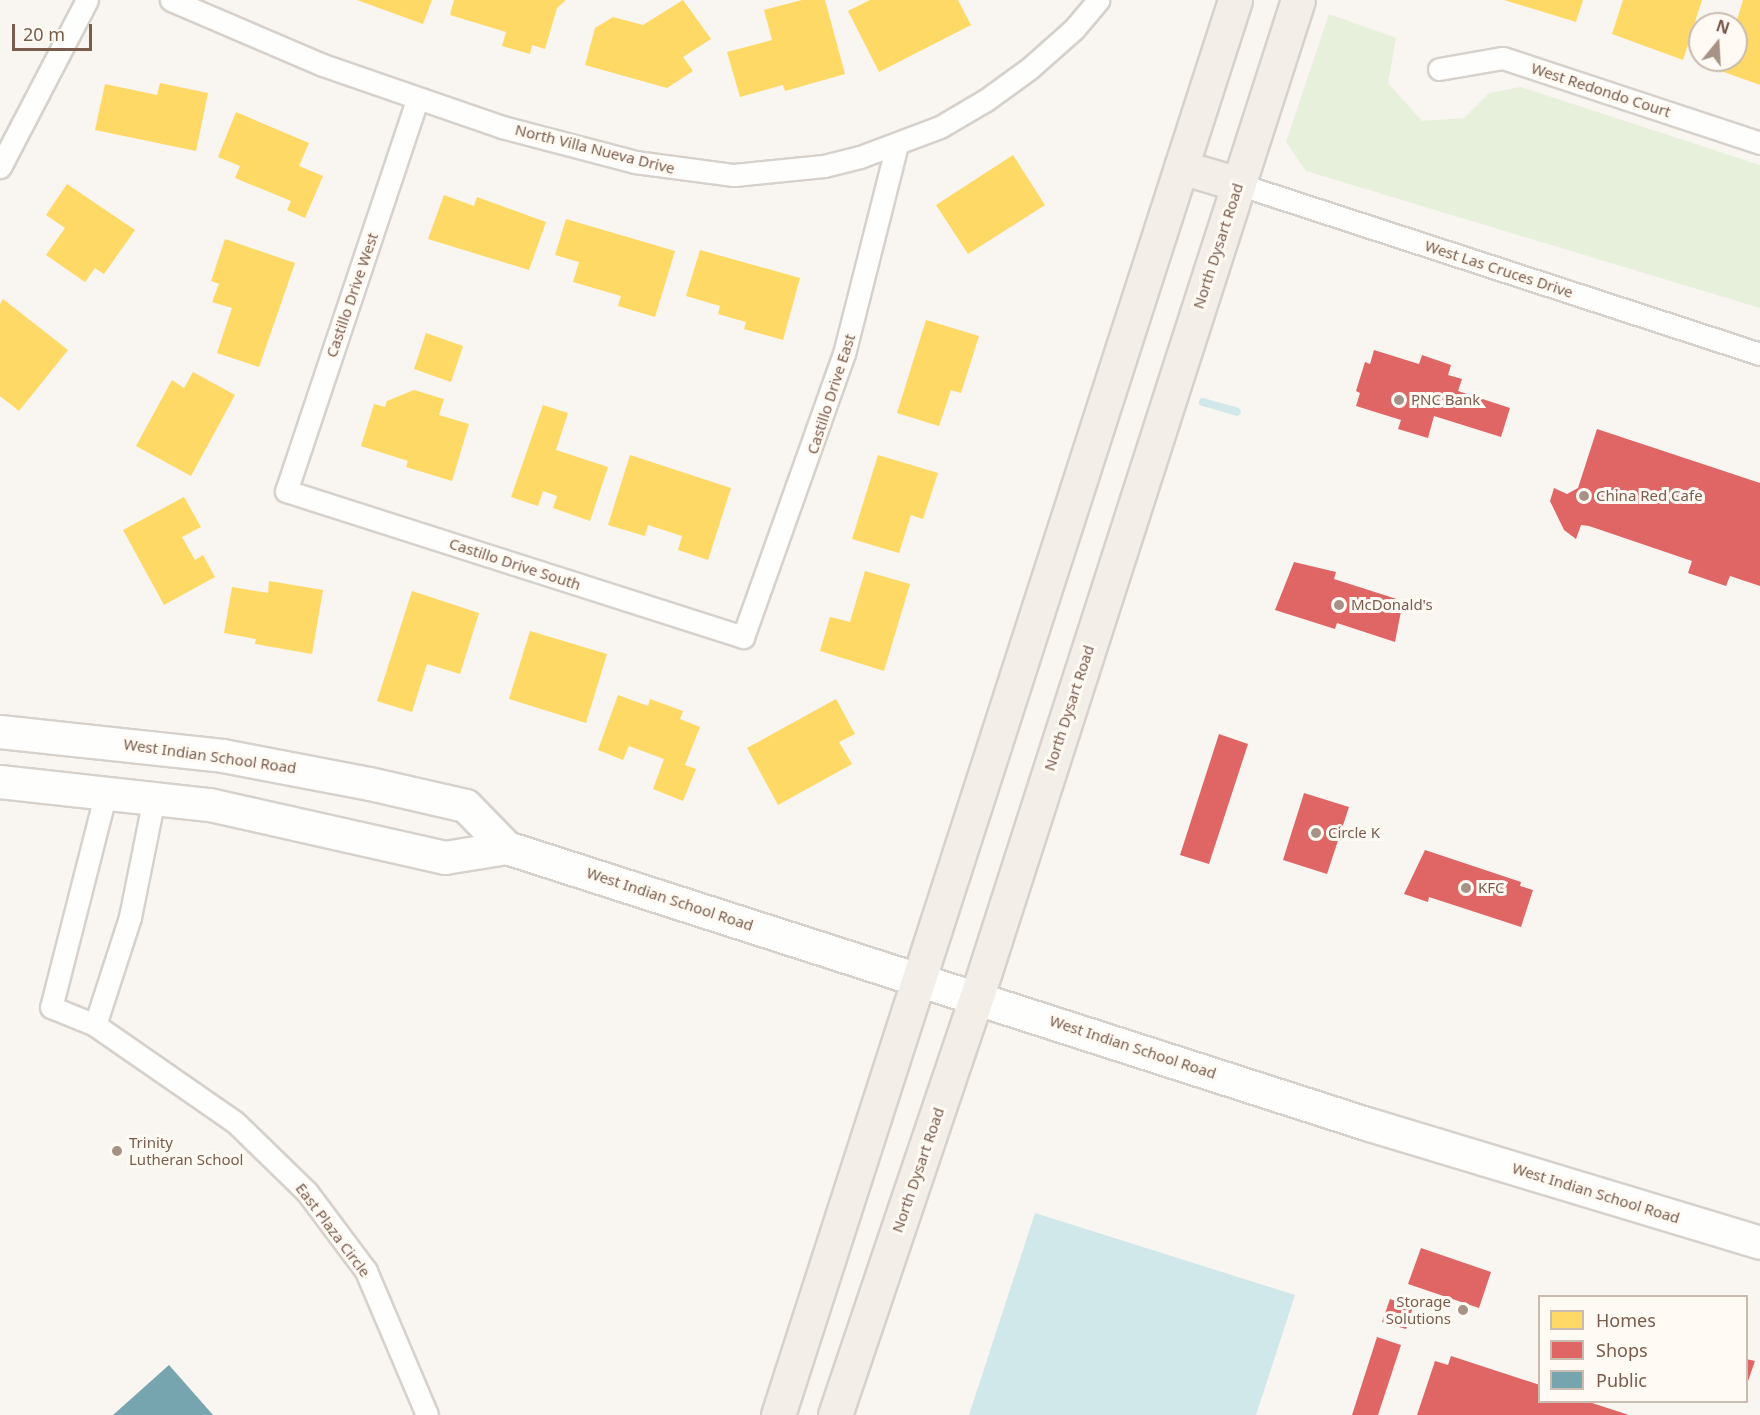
<!DOCTYPE html>
<style>
body{margin:0}
#map{position:relative;width:1760px;height:1415px;overflow:hidden;background:#f9f5f0;font-family:"Noto Sans",sans-serif}
div>[style]{position:absolute}
.green>*{inset:0;background:#e7f0db}
.water>*{inset:0;background:#d0e8ea}
.homes>*{inset:0;background:#ffd966}
.shops>*{inset:0;background:#e06666}
.public>*{inset:0;background:#76a5af}
.stream>*{height:8px;margin:-4px;padding:0 4px;transform-origin:4px;border-radius:4px;background:#d0e8ea}
.roads{filter:drop-shadow(2px 0 #d7d1cb) drop-shadow(-2px 0 #d7d1cb) drop-shadow(0 2px #d7d1cb) drop-shadow(0 -2px #d7d1cb)}
.street>*{height:21px;margin:-10.5px;padding:0 10.5px;transform-origin:10.5px;border-radius:10.5px;background:#fefefd}
.secondary>*{height:32px;margin:-16px;padding:0 16px;transform-origin:16px;border-radius:16px;background:#fefefd}
.primary>*{height:33px;margin:-16.5px;padding:0 16.5px;transform-origin:16.5px;border-radius:16.5px;background:#f3eee8}
.dots>*{width:16px;height:16px;translate:-50% -50%;box-sizing:border-box;border:3px solid #fffaf3;border-radius:50%}
span{translate:-50% -50%;white-space:nowrap;text-align:center;line-height:1.15;-webkit-text-stroke:6px #fffaf3;paint-order:stroke}
.street-label{font-size:15px;color:#7a5c4d}
.poi-label{font-size:15px;color:#7a5c4d}
.left{translate:0 -50%;text-align:left}
.right{translate:-100% -50%;text-align:right}
.legend{position:absolute;left:1538px;top:1295px;width:210px;height:108px;box-sizing:border-box;background:#fffaf3;border:2px solid #cabbb1;margin:0;padding:8px 10px;list-style:none;font-size:18px;color:#7a5c4d}
.legend li{display:flex;align-items:center;gap:12px;height:30px}
.legend b{width:30px;border:2px solid #cabbb1}
.north{position:absolute;left:1688px;top:12px;width:60px;height:60px;box-sizing:border-box;background:#fffaf3;border:2px solid #cabbb1;border-radius:50%;rotate:18deg;font-size:16px;font-weight:700;line-height:24px;text-align:center;color:#7a5c4d}
.north::after{content:'';display:block;margin:auto;width:21px;height:27px;background:#a69286;clip-path:polygon(50% 0,100% 100%,50% 72%,0 100%)}
.scale{position:absolute;left:12px;top:24px;width:80px;height:27px;box-sizing:border-box;border:3px solid #7a5c4d;border-top:0;padding-left:8px;font-size:18px;line-height:21px;white-space:nowrap;color:#7a5c4d;-webkit-text-stroke:4px #fffaf3;paint-order:stroke}
</style>
<div id="map">
<div class="green">
<i style="clip-path:polygon(1329px 14px,1396px 38px,1388px 83px,1422px 121px,1464px 118px,1489px 93px,1521px 87px,1760px 165px,1760px 308px,1306px 171px,1286px 142px)"></i>
</div>
<div class="water">
<i style="clip-path:polygon(1035px 1213px,1295px 1295px,1256px 1415px,969px 1415px)"></i>
</div>
<div class="homes">
<i style="clip-path:polygon(357px 0,432px 0,423px 24px)"></i>
<i style="clip-path:polygon(454px 0,566px 0,557px 8px,545px 49px,532px 45px,530px 54px,502px 46px,506px 32px,450px 15px)"></i>
<i style="clip-path:polygon(683px 0,711px 39px,683px 57px,693px 71px,667px 88px,585px 65px,595px 28px,613px 17px,643px 25px)"></i>
<i style="clip-path:polygon(802px 0,825px 0,845px 74px,785px 91px,783px 85px,740px 97px,727px 52px,772px 40px,764px 10px)"></i>
<i style="clip-path:polygon(870px 0,958px 0,971px 25px,879px 72px,848px 11px)"></i>
<i style="clip-path:polygon(1504px 0,1583px 0,1576px 22px)"></i>
<i style="clip-path:polygon(1623px 0,1702px 0,1683px 60px,1612px 34px)"></i>
<i style="clip-path:polygon(1743px 0,1760px 0,1760px 85px,1721px 71px,1724px 60px,1736px 60px,1736px 23px)"></i>
<i style="clip-path:polygon(160px 83px,208px 93px,196px 151px,95px 130px,105px 84px,157px 95px)"></i>
<i style="clip-path:polygon(236px 112px,309px 143px,299px 166px,323px 176px,305px 218px,287px 210px,291px 201px,235px 178px,240px 166px,218px 157px)"></i>
<i style="clip-path:polygon(1013px 155px,1045px 205px,968px 254px,936px 205px)"></i>
<i style="clip-path:polygon(67px 184px,135px 230px,104px 274px,95px 268px,85px 282px,46px 255px,65px 228px,46px 215px)"></i>
<i style="clip-path:polygon(444px 195px,474px 206px,477px 197px,546px 222px,529px 270px,428px 239px)"></i>
<i style="clip-path:polygon(566px 219px,675px 251px,655px 317px,618px 306px,621px 296px,573px 282px,579px 262px,555px 255px)"></i>
<i style="clip-path:polygon(225px 239px,295px 263px,259px 367px,217px 353px,232px 308px,212px 302px,219px 284px,211px 281px)"></i>
<i style="clip-path:polygon(700px 250px,800px 278px,783px 340px,744px 329px,746px 322px,718px 314px,720px 306px,686px 296px)"></i>
<i style="clip-path:polygon(3px 299px,68px 350px,19px 411px,0 396px,0 304px)"></i>
<i style="clip-path:polygon(926px 320px,979px 336px,961px 393px,951px 390px,939px 426px,897px 413px)"></i>
<i style="clip-path:polygon(426px 333px,463px 346px,451px 382px,414px 369px)"></i>
<i style="clip-path:polygon(193px 372px,235px 395px,191px 476px,136px 446px,172px 380px,184px 388px)"></i>
<i style="clip-path:polygon(414px 390px,444px 399px,439px 415px,469px 424px,452px 481px,406px 467px,408px 461px,361px 446px,374px 404px,385px 407px,387px 401px)"></i>
<i style="clip-path:polygon(543px 405px,568px 413px,556px 450px,608px 467px,590px 521px,553px 508px,557px 496px,543px 491px,538px 506px,511px 497px)"></i>
<i style="clip-path:polygon(630px 455px,731px 488px,708px 560px,678px 550px,682px 536px,648px 525px,645px 536px,608px 525px)"></i>
<i style="clip-path:polygon(878px 455px,938px 473px,923px 519px,911px 515px,899px 553px,852px 539px)"></i>
<i style="clip-path:polygon(184px 497px,201px 527px,182px 537px,195px 560px,203px 555px,215px 577px,164px 605px,123px 530px)"></i>
<i style="clip-path:polygon(865px 571px,910px 584px,884px 671px,820px 651px,830px 617px,850px 622px)"></i>
<i style="clip-path:polygon(269px 581px,323px 590px,312px 654px,255px 644px,256px 639px,224px 633px,232px 587px,268px 593px)"></i>
<i style="clip-path:polygon(412px 591px,479px 613px,460px 674px,427px 664px,412px 712px,377px 701px)"></i>
<i style="clip-path:polygon(530px 631px,607px 654px,586px 723px,509px 699px)"></i>
<i style="clip-path:polygon(618px 695px,648px 706px,650px 699px,683px 711px,680px 719px,700px 727px,685px 765px,696px 769px,683px 801px,653px 789px,664px 759px,629px 746px,623px 760px,598px 750px)"></i>
<i style="clip-path:polygon(836px 699px,855px 734px,839px 742px,852px 764px,778px 805px,747px 748px)"></i>
</div>
<div class="shops">
<i style="clip-path:polygon(1374px 350px,1419px 364px,1422px 355px,1451px 365px,1448px 375px,1462px 379px,1458px 391px,1510px 408px,1501px 437px,1434px 416px,1428px 438px,1398px 429px,1401px 420px,1356px 406px,1360px 393px,1356px 391px,1365px 362px,1370px 364px)"></i>
<i style="clip-path:polygon(1597px 429px,1760px 483px,1760px 586px,1730px 576px,1726px 586px,1688px 573px,1692px 561px,1589px 526px,1581px 525px,1576px 539px,1564px 530px,1550px 501px,1554px 488px,1567px 494px,1578px 488px)"></i>
<i style="clip-path:polygon(1294px 562px,1336px 572px,1334px 579px,1403px 601px,1395px 642px,1337px 623px,1335px 629px,1275px 610px)"></i>
<i style="clip-path:polygon(1219px 734px,1248px 744px,1209px 864px,1180px 855px)"></i>
<i style="clip-path:polygon(1304px 793px,1349px 807px,1327px 874px,1283px 860px)"></i>
<i style="clip-path:polygon(1425px 850px,1521px 882px,1520px 886px,1533px 890px,1521px 927px,1429px 897px,1428px 902px,1404px 894px)"></i>
<i style="clip-path:polygon(1421px 1248px,1491px 1272px,1479px 1308px,1408px 1284px)"></i>
<i style="clip-path:polygon(1390px 1299px,1413px 1307px,1406px 1329px,1382px 1322px)"></i>
<i style="clip-path:polygon(1377px 1337px,1401px 1345px,1378px 1415px,1352px 1415px)"></i>
<i style="clip-path:polygon(1451px 1356px,1540px 1385px,1540px 1402px,1589px 1402px,1629px 1415px,1417px 1415px,1435px 1361px,1448px 1365px)"></i>
<i style="clip-path:polygon(1746px 1359px,1755px 1361px,1747px 1384px,1746px 1384px)"></i>
</div>
<div class="public">
<i style="clip-path:polygon(169px 1365px,213px 1415px,113px 1415px)"></i>
</div>
<div class="stream">
<i style="left:1203px;top:402px;width:35px;rotate:16deg"></i>
</div>
<div class="roads">
<div class="street">
<i style="left:171px;top:0;width:165px;rotate:23.2deg"></i>
<i style="left:323px;top:65px;width:189px;rotate:19.1deg"></i>
<i style="left:502px;top:127px;width:138px;rotate:14.7deg"></i>
<i style="left:635px;top:162px;width:100px;rotate:7.5deg"></i>
<i style="left:734px;top:175px;width:90px;rotate:-5.7deg"></i>
<i style="left:824px;top:166px;width:37px;rotate:-14deg"></i>
<i style="left:860px;top:157px;width:85px;rotate:-20.6deg"></i>
<i style="left:940px;top:127px;width:53px;rotate:-30.4deg"></i>
<i style="left:986px;top:100px;width:54px;rotate:-36deg"></i>
<i style="left:1030px;top:68px;width:59px;rotate:-41.6deg"></i>
<i style="left:1074px;top:29px;width:38px;rotate:-50deg"></i>
<i style="left:1439px;top:69px;width:65px;rotate:-9.8deg"></i>
<i style="left:1503px;top:58px;width:271px;rotate:18.3deg"></i>
<i style="left:417px;top:100px;width:412px;rotate:108.5deg"></i>
<i style="left:286px;top:491px;width:480px;rotate:17.7deg"></i>
<i style="left:743px;top:637px;width:300px;rotate:-70.4deg"></i>
<i style="left:844px;top:354px;width:217px;rotate:-75.8deg"></i>
<i style="left:0;top:167px;width:188px;rotate:-62.5deg"></i>
<i style="left:1238px;top:184px;width:549px;rotate:18.04deg"></i>
<i style="left:106px;top:792px;width:222px;rotate:104.3deg"></i>
<i style="left:51px;top:1007px;width:48px;rotate:22.2deg"></i>
<i style="left:95px;top:1025px;width:170px;rotate:34.7deg"></i>
<i style="left:235px;top:1122px;width:100px;rotate:44.2deg"></i>
<i style="left:307px;top:1192px;width:99px;rotate:53.2deg"></i>
<i style="left:366px;top:1271px;width:156px;rotate:67deg"></i>
<i style="left:95px;top:1025px;width:114px;rotate:-72deg"></i>
<i style="left:130px;top:917px;width:121px;rotate:-78.6deg"></i>
</div>
<div class="secondary">
<i style="left:0;top:732px;width:224px;rotate:6.1deg"></i>
<i style="left:223px;top:756px;width:150px;rotate:10.8deg"></i>
<i style="left:370px;top:784px;width:98px;rotate:12.9deg"></i>
<i style="left:466px;top:806px;width:59px;rotate:45.7deg"></i>
<i style="left:0;top:782px;width:211px;rotate:6.3deg"></i>
<i style="left:210px;top:805px;width:241px;rotate:12.7deg"></i>
<i style="left:445px;top:858px;width:63px;rotate:-9.2deg"></i>
<i style="left:507px;top:848px;width:906px;rotate:17.8deg"></i>
<i style="left:1370px;top:1125px;width:407px;rotate:16.8deg"></i>
</div>
<div class="primary">
<i style="left:1181px;top:167px;width:59px;rotate:16.6deg"></i>
<i style="left:778px;top:1415px;width:1487px;rotate:-72.1deg"></i>
<i style="left:835px;top:1415px;width:442px;rotate:-71.3deg"></i>
<i style="left:977px;top:996px;width:1046px;rotate:-72.14deg"></i>
</div>
</div>
<div class="dots">
<i style="left:1399px;top:400px;background:#a69286"></i>
<i style="left:1584px;top:496px;background:#a69286"></i>
<i style="left:1339px;top:605px;background:#a69286"></i>
<i style="left:1316px;top:833px;background:#a69286"></i>
<i style="left:1466px;top:888px;background:#a69286"></i>
<i style="left:117px;top:1151px;background:#a69286"></i>
<i style="left:1463px;top:1310px;background:#a69286"></i>
</div>
<div class="street-label">
<span style="left:1601px;top:90px;rotate:18deg">West Redondo Court</span>
<span style="left:595px;top:149px;rotate:14deg">North Villa Nueva Drive</span>
<span style="left:1218px;top:246px;rotate:-72deg">North Dysart Road</span>
<span style="left:1499px;top:269px;rotate:18deg">West Las Cruces Drive</span>
<span style="left:352px;top:295px;rotate:-71deg">Castillo Drive West</span>
<span style="left:831px;top:394px;rotate:-72deg">Castillo Drive East</span>
<span style="left:515px;top:564px;rotate:18deg">Castillo Drive South</span>
<span style="left:1069px;top:708px;rotate:-72deg">North Dysart Road</span>
<span style="left:210px;top:756px;rotate:8deg">West Indian School Road</span>
<span style="left:670px;top:899px;rotate:18deg">West Indian School Road</span>
<span style="left:1133px;top:1047px;rotate:18deg">West Indian School Road</span>
<span style="left:918px;top:1170px;rotate:-71deg">North Dysart Road</span>
<span style="left:1596px;top:1193px;rotate:17deg">West Indian School Road</span>
<span style="left:333px;top:1230px;rotate:53deg">East Plaza Circle</span>
</div>
<div class="poi-label">
<span class="left" style="left:1411px;top:400px">PNC Bank</span>
<span class="left" style="left:1596px;top:496px">China Red Cafe</span>
<span class="left" style="left:1351px;top:605px">McDonald's</span>
<span class="left" style="left:1328px;top:833px">Circle K</span>
<span class="left" style="left:1478px;top:888px">KFC</span>
<span class="left" style="left:129px;top:1151px">Trinity<br>Lutheran School</span>
<span class="right" style="left:1451px;top:1310px">Storage<br>Solutions</span>
</div>
<ul class="legend">
<li><b style="height:16px;background:#ffd966"></b>Homes</li>
<li><b style="height:16px;background:#e06666"></b>Shops</li>
<li><b style="height:16px;background:#76a5af"></b>Public</li>
</ul>
<div class="north">N</div>
<div class="scale">20 m</div>
</div>
